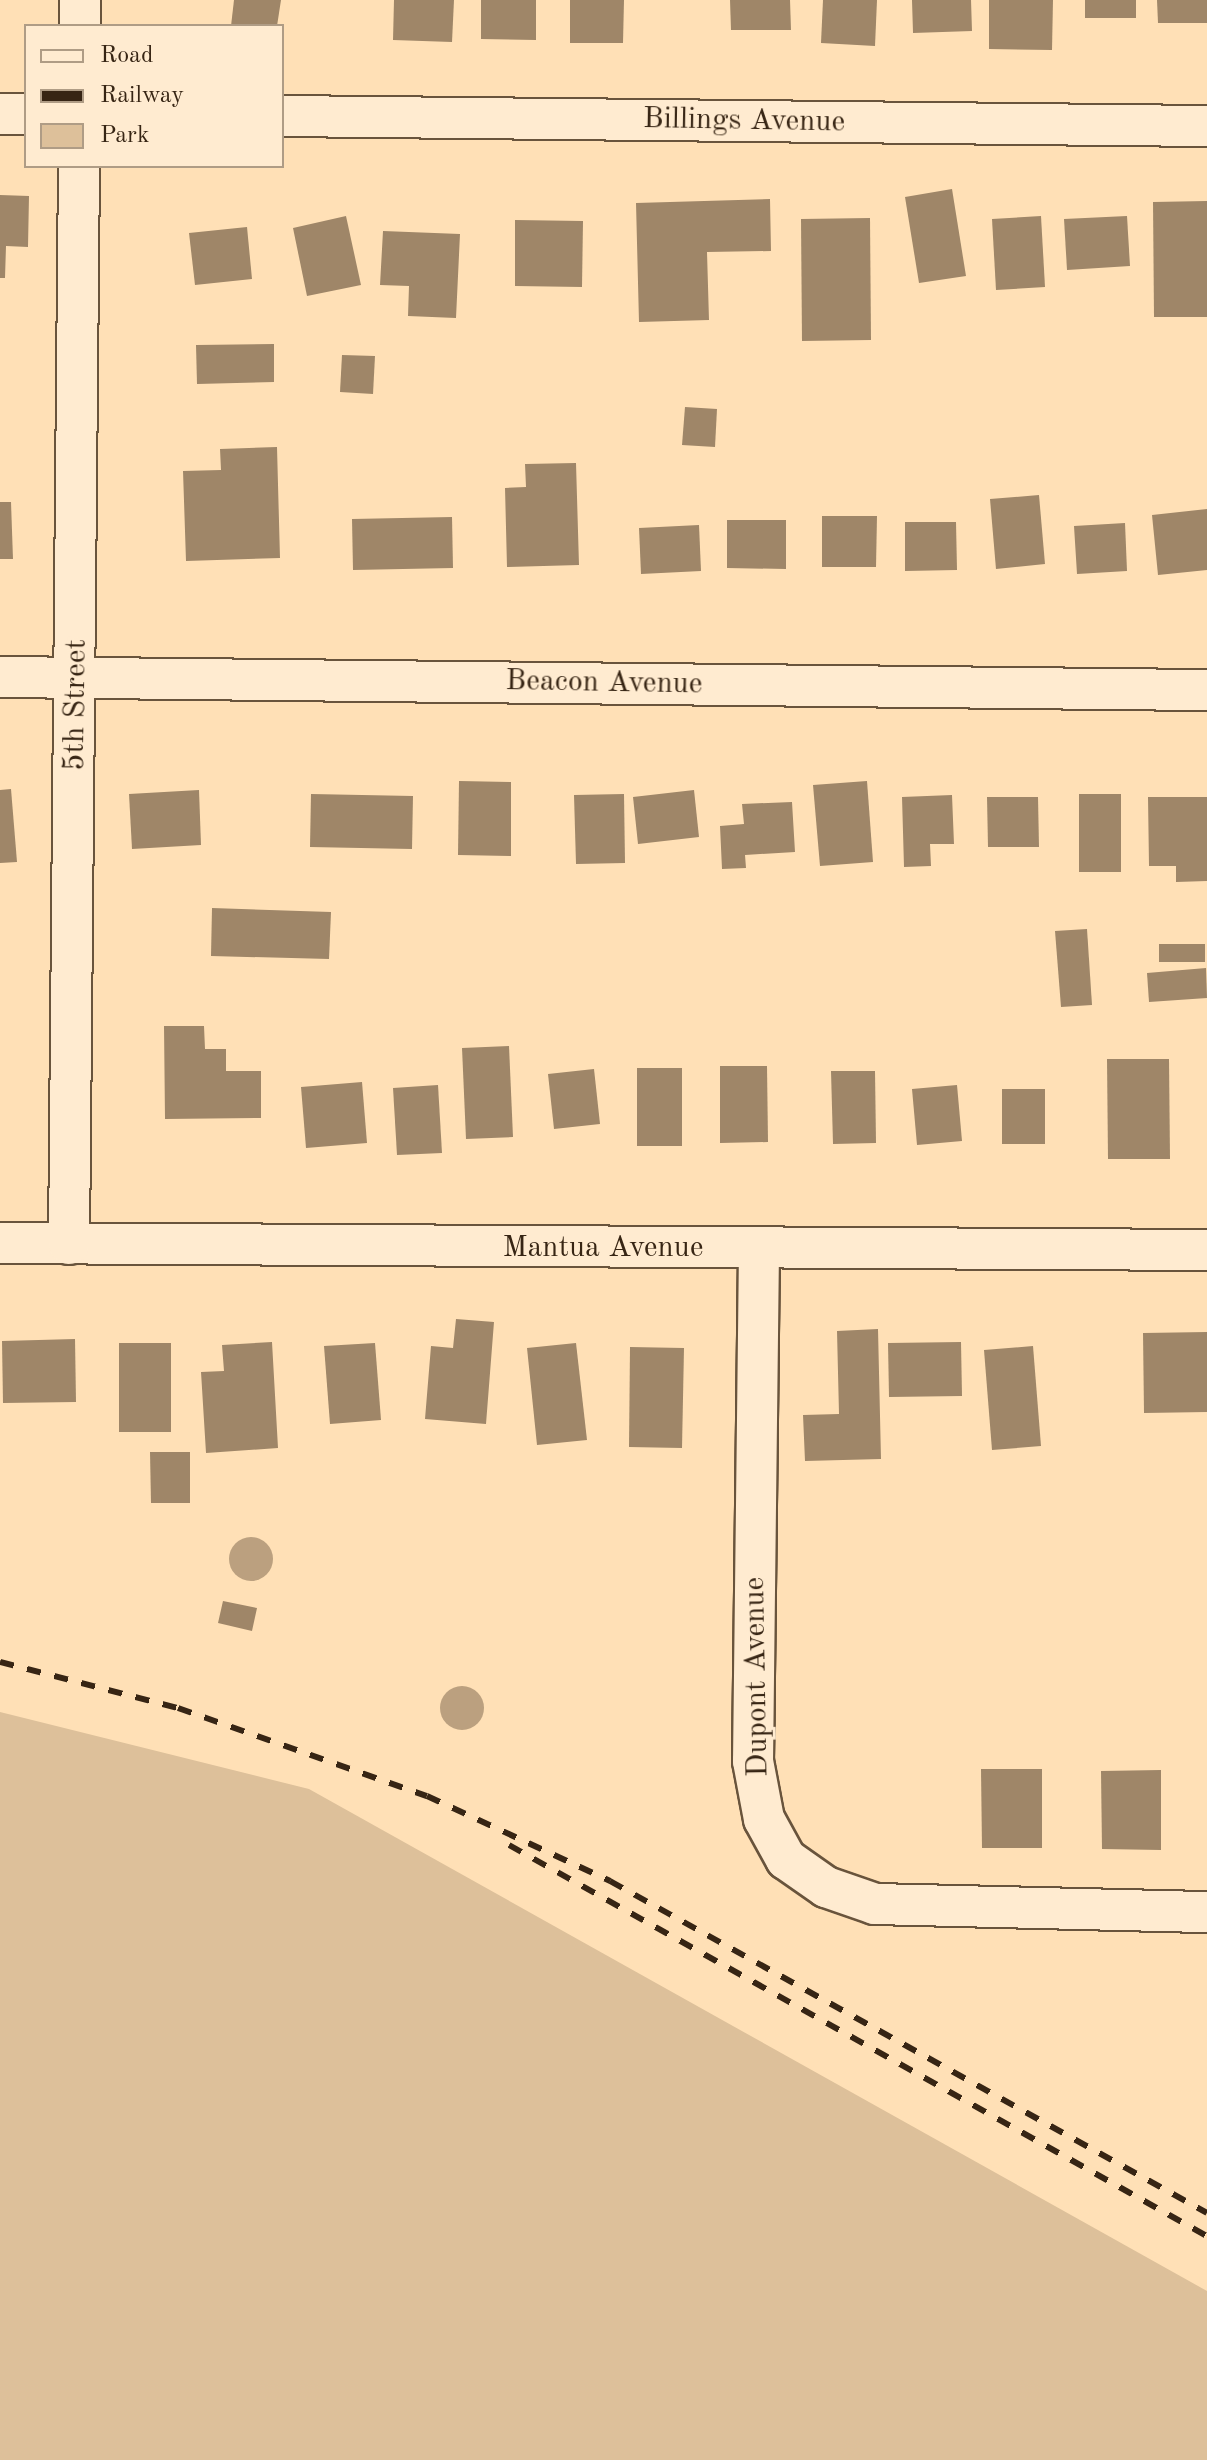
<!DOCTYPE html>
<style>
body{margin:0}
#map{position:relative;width:1207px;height:2460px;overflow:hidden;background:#ffe0b6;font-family:"Old Standard TT",serif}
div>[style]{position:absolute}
.green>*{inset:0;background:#ddc09a}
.water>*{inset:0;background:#bba07f}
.round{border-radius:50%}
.building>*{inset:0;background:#9f8668}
.roads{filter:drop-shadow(2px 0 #69543c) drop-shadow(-2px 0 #69543c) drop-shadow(0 2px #69543c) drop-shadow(0 -2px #69543c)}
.street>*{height:40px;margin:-20px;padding:0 20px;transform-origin:20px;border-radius:20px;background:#ffebd0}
.rail>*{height:6px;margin-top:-3px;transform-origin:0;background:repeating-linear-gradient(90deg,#372514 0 14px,transparent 0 28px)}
span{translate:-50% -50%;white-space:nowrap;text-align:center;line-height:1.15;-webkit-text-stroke:6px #ffebd0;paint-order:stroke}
.street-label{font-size:30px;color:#372514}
.legend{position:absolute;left:24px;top:24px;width:260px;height:144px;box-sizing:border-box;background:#ffebd0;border:2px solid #af9c85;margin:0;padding:10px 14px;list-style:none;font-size:24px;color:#372514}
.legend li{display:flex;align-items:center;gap:16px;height:40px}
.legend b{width:40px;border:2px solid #af9c85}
</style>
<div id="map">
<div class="green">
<i style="clip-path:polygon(0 1712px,309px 1789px,1207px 2291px,1207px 2460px,0 2460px)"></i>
</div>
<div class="water">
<i class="round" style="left:229px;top:1537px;width:44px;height:44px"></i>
<i class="round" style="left:440px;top:1686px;width:44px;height:44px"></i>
</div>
<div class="building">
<i style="clip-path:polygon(234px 0,281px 0,277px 26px,231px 26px)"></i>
<i style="clip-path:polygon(394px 0,454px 0,452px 42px,393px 40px)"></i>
<i style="clip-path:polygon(481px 0,536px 0,536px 40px,481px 39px)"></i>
<i style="clip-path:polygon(570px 0,624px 0,623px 43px,570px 43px)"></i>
<i style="clip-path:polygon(730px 0,790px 0,791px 30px,731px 30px)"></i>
<i style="clip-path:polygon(823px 0,877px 0,875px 46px,821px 43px)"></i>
<i style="clip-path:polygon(912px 0,971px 0,972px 31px,913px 33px)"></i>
<i style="clip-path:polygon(989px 0,1053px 0,1052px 50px,989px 49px)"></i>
<i style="clip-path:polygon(1085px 0,1136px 0,1136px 18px,1085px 18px)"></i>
<i style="clip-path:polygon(1157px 0,1207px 0,1207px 23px,1158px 23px)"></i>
<i style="clip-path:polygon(952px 189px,966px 276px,919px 283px,905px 197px)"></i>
<i style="clip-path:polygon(0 195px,29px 196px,28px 247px,6px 246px,5px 278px,0 278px)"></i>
<i style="clip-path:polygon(770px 199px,771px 251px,707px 252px,709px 320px,639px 322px,636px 203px)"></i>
<i style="clip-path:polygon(1207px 201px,1207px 317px,1154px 317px,1153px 202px)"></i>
<i style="clip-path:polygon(346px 216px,361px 285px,307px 296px,293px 228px)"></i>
<i style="clip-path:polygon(1041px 216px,1045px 287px,996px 290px,992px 219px)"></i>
<i style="clip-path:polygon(1127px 216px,1130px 266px,1067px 270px,1064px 219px)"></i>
<i style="clip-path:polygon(870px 218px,871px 340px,802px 341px,801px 219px)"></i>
<i style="clip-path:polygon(515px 220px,583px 221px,582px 287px,515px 286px)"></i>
<i style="clip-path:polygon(247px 227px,252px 279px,195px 285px,189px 233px)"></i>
<i style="clip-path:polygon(383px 231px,460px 234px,456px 318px,408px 316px,409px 286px,380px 285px)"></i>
<i style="clip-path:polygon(274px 344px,274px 382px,197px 384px,196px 345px)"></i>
<i style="clip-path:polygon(342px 355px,375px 356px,373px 394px,340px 392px)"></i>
<i style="clip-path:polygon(685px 407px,717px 409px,715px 447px,682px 445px)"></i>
<i style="clip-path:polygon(277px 447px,280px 558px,186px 561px,183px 471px,221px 470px,220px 449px)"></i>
<i style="clip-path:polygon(576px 463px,579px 565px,507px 567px,505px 488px,526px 487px,525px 464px)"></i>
<i style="clip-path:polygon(1039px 495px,1045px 564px,996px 569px,990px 499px)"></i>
<i style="clip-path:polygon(0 502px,11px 502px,13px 559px,0 559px)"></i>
<i style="clip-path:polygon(1207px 509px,1207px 570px,1158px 575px,1152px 515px)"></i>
<i style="clip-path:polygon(822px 516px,877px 516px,876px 567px,822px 567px)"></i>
<i style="clip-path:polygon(452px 517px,453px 568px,353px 570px,352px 519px)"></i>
<i style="clip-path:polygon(727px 520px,786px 520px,786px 569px,727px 568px)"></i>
<i style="clip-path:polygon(905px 522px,956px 522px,957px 570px,905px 571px)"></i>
<i style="clip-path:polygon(1125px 523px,1127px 571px,1077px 574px,1074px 526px)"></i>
<i style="clip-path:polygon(699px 525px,701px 571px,641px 574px,639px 528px)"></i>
<i style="clip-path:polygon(459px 781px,511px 782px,511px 856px,458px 855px)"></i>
<i style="clip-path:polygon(867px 781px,873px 862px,820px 866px,813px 785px)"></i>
<i style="clip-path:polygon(11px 789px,17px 862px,0 863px,0 790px)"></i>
<i style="clip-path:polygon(199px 790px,201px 845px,132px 849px,129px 794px)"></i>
<i style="clip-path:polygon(694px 790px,699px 837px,638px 844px,633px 797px)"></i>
<i style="clip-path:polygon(311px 794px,413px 796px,412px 849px,310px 847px)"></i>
<i style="clip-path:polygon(624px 794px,625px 863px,576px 864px,574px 795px)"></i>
<i style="clip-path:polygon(1079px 794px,1121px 794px,1121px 872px,1079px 872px)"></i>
<i style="clip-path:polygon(952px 795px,954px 844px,930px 844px,931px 866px,904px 867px,902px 797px)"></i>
<i style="clip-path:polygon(987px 797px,1038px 797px,1039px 847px,988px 847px)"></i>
<i style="clip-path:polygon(1148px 797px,1207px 797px,1207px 881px,1176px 882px,1176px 866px,1149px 866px)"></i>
<i style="clip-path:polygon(792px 802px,795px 852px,745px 855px,746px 868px,722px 869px,720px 826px,744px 824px,742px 804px)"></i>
<i style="clip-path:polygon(212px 908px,331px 912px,329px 959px,211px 956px)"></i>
<i style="clip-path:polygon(1087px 929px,1092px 1005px,1061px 1007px,1055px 931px)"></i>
<i style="clip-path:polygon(1159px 944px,1205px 944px,1205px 962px,1159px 962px)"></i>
<i style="clip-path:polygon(1206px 968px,1207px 998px,1149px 1002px,1147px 973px)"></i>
<i style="clip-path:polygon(164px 1026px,204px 1026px,205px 1049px,226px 1049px,226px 1071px,261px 1071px,261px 1118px,165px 1119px)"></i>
<i style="clip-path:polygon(509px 1046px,513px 1137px,466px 1139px,462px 1048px)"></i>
<i style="clip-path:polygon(1107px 1059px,1169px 1059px,1170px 1159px,1108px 1159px)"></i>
<i style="clip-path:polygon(720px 1066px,767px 1066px,768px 1142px,720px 1143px)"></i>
<i style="clip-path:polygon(637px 1068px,682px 1068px,682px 1146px,637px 1146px)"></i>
<i style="clip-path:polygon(594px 1069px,600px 1124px,554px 1129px,548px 1074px)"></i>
<i style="clip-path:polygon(831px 1071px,875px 1071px,876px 1143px,833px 1144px)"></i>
<i style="clip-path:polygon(362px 1082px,367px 1143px,306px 1148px,301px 1087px)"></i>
<i style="clip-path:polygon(438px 1085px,442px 1153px,397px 1155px,393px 1088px)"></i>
<i style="clip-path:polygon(957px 1085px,962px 1141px,917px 1145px,912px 1089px)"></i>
<i style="clip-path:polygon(1002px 1089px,1045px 1089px,1045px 1144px,1002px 1144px)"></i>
<i style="clip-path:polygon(456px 1319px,494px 1322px,486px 1424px,425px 1419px,431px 1346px,453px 1348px)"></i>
<i style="clip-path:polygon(878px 1329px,881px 1459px,805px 1461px,803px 1415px,839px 1414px,837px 1331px)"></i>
<i style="clip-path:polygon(1207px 1332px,1207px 1412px,1144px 1413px,1143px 1333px)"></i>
<i style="clip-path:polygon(75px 1339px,76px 1402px,3px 1403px,2px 1341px)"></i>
<i style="clip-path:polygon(272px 1342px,278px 1448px,206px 1453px,201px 1372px,224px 1371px,222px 1345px)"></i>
<i style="clip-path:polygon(961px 1342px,962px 1396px,889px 1397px,888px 1343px)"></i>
<i style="clip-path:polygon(119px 1343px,171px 1343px,171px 1432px,119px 1432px)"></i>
<i style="clip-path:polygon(375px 1343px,381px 1420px,330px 1424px,324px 1346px)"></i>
<i style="clip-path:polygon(576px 1343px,587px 1440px,537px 1445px,527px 1348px)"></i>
<i style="clip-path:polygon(1033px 1346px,1041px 1446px,992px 1450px,984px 1350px)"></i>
<i style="clip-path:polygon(630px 1347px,684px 1348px,682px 1448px,629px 1447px)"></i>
<i style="clip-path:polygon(150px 1452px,190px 1452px,190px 1503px,151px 1503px)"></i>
<i style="clip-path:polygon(223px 1601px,257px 1608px,252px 1631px,218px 1623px)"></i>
<i style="clip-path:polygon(981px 1769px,1042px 1769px,1042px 1848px,982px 1848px)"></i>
<i style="clip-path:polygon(1161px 1770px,1161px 1850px,1102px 1849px,1101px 1771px)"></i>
</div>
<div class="roads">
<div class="street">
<i style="left:80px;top:26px;width:26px;rotate:-90deg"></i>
<i style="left:0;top:114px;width:26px"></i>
<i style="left:282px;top:116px;width:925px;rotate:0.62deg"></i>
<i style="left:0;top:677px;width:1207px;rotate:0.62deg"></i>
<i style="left:0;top:1243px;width:1207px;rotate:0.33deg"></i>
<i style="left:69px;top:1244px;width:1078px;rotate:-89.47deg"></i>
<i style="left:759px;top:1249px;width:512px;rotate:90.67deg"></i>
<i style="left:753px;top:1761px;width:59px;rotate:79.3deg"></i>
<i style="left:764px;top:1819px;width:46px;rotate:61.2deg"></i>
<i style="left:786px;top:1859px;width:49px;rotate:35deg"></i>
<i style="left:826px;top:1887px;width:52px;rotate:19.1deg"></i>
<i style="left:875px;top:1904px;width:332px;rotate:1.4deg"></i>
</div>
</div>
<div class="rail">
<i style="left:0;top:1662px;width:184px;rotate:14.5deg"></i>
<i style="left:178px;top:1708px;width:264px;rotate:19.5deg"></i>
<i style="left:427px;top:1796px;width:202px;rotate:24.9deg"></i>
<i style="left:610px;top:1881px;width:683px;rotate:29.08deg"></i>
<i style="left:509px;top:1845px;width:800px;rotate:29.26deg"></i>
</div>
<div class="street-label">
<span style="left:744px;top:121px;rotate:1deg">Billings Avenue</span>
<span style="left:604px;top:683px;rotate:1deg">Beacon Avenue</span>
<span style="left:76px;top:705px;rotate:-89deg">5th Street</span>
<span style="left:603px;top:1248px">Mantua Avenue</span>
<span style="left:757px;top:1677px;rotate:-91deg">Dupont Avenue</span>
</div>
<ul class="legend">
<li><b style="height:10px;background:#ffebd0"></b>Road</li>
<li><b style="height:10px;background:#372514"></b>Railway</li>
<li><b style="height:22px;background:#ddc09a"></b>Park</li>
</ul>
</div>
